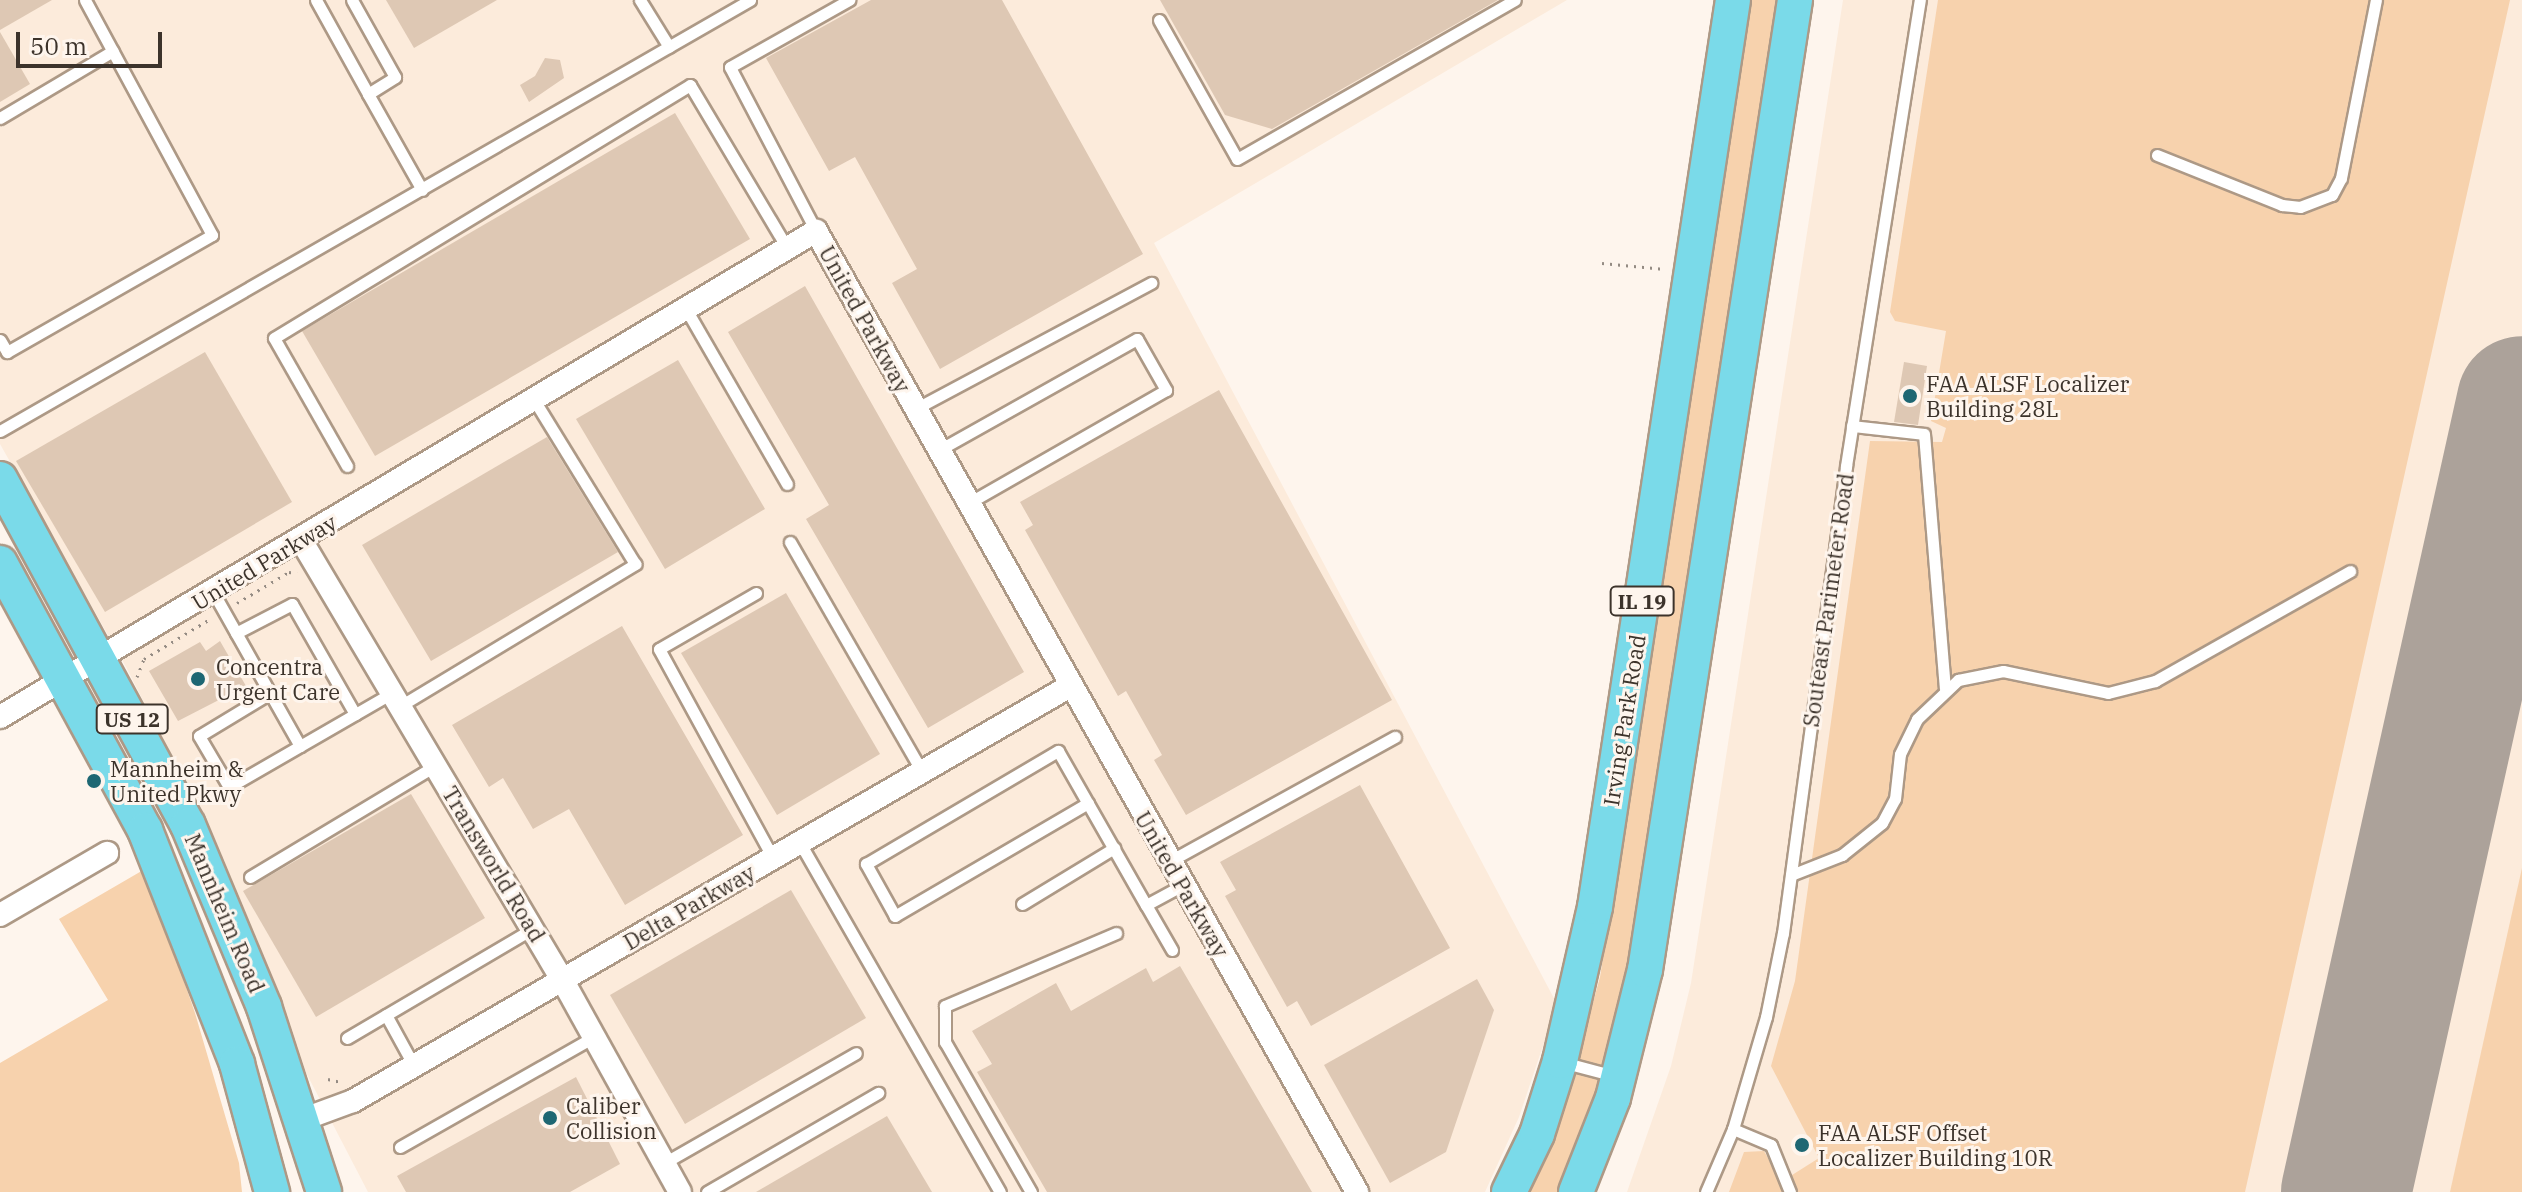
<!DOCTYPE html>
<style>
body{margin:0}
#map{position:relative;width:2522px;height:1192px;overflow:hidden;background:#fef5ed;font-family:"IBM Plex Serif",serif}
div>[style]{position:absolute}
.built>*{inset:0;background:#fcebdb}
.green>*{inset:0;background:#f7d2ad}
.taxiway>*{height:52px;margin:-26px;padding:0 26px;transform-origin:26px;border-radius:26px;background:#aca29a}
.runway>*{height:130px;margin:-65px;padding:0 65px;transform-origin:65px;border-radius:65px;background:#aca29a}
.building>*{inset:0;background:#dec8b4}
.path>*{height:3px;margin-top:-1.5px;transform-origin:0;background:repeating-linear-gradient(90deg,#948b83 0 2px,transparent 0 8px)}
.roads{filter:drop-shadow(2px 0 #ad9986) drop-shadow(-2px 0 #ad9986) drop-shadow(0 2px #ad9986) drop-shadow(0 -2px #ad9986)}
.lane>*{height:11px;margin:-5.5px;padding:0 5.5px;transform-origin:5.5px;border-radius:5.5px;background:#fff}
.street>*{height:22px;margin:-11px;padding:0 11px;transform-origin:11px;border-radius:11px;background:#fff}
.primary>*{height:34px;margin:-17px;padding:0 17px;transform-origin:17px;border-radius:17px;background:#7adae9}
.dots>*{width:22px;height:22px;translate:-50% -50%;box-sizing:border-box;border:4px solid #fef5ed;border-radius:50%}
span{translate:-50% -50%;white-space:nowrap;text-align:center;line-height:1.15;-webkit-text-stroke:6px #fef5ed;paint-order:stroke}
.shield-label span{padding:2px 6px;background:#fef5ed;border:2px solid;border-radius:6px;-webkit-text-stroke-width:0}
.shield-label{font-size:20px;color:#3c332b;font-weight:700}
.street-label{font-size:22px;color:#3c332b}
.poi-label{font-size:22px;color:#3c332b}
.left{translate:0 -50%;text-align:left}
.scale{position:absolute;left:16px;top:32px;width:146px;height:36px;box-sizing:border-box;border:4px solid #3c332b;border-top:0;padding-left:10px;font-size:24px;line-height:28px;white-space:nowrap;color:#3c332b;-webkit-text-stroke:6px #fef5ed;paint-order:stroke}
</style>
<div id="map">
<div class="built">
<i style="clip-path:polygon(0 0,1567px 0,1154px 243px,1557px 1004px,1519px 1117px,1485px 1192px,368px 1192px,300px 1061px,216px 844px,126px 667px,0 444px)"></i>
<i style="clip-path:polygon(1843px 0,2522px 0,2522px 1192px,1627px 1192px,1671px 1066px,1691px 983px)"></i>
</div>
<div class="green">
<i style="clip-path:polygon(1750px 0,1779px 0,1638px 927px,1621px 1007px,1589px 1120px,1569px 1168px,1558px 1192px,1527px 1192px,1568px 1093px,1600px 977px)"></i>
<i style="clip-path:polygon(1938px 0,2510px 0,2245px 1192px,1729px 1192px,1744px 1152px,1764px 1151px,1781px 1182px,1819px 1158px,1771px 1066px,1795px 981px,1870px 441px,1942px 442px,1946px 428px,1931px 421px,1946px 331px,1895px 321px,1890px 312px)"></i>
<i style="clip-path:polygon(2522px 868px,2522px 1192px,2450px 1192px)"></i>
<i style="clip-path:polygon(145px 869px,195px 1013px,239px 1163px,242px 1192px,0 1192px,0 1063px,108px 1000px,59px 919px)"></i>
</div>
<div class="taxiway">
<i style="left:2423px;top:854px;width:282px;rotate:-69.4deg"></i>
</div>
<div class="runway">
<i style="left:2346px;top:1192px;width:810px;rotate:-77.46deg"></i>
</div>
<div class="building">
<i style="clip-path:polygon(0 0,52px 0,0 30px)"></i>
<i style="clip-path:polygon(386px 0,497px 0,414px 48px)"></i>
<i style="clip-path:polygon(871px 0,1002px 0,1143px 254px,940px 369px,892px 283px,917px 269px,855px 157px,829px 171px,766px 58px)"></i>
<i style="clip-path:polygon(1160px 0,1498px 0,1272px 129px,1225px 115px)"></i>
<i style="clip-path:polygon(0 32px,30px 84px,0 102px)"></i>
<i style="clip-path:polygon(545px 58px,560px 60px,564px 78px,529px 102px,520px 85px,535px 76px)"></i>
<i style="clip-path:polygon(675px 113px,750px 239px,375px 456px,302px 331px)"></i>
<i style="clip-path:polygon(805px 286px,1024px 672px,928px 728px,806px 519px,829px 505px,728px 332px)"></i>
<i style="clip-path:polygon(205px 352px,292px 502px,105px 612px,16px 461px)"></i>
<i style="clip-path:polygon(678px 360px,765px 509px,665px 569px,576px 419px)"></i>
<i style="clip-path:polygon(1904px 362px,1927px 366px,1918px 425px,1894px 422px)"></i>
<i style="clip-path:polygon(1219px 390px,1392px 700px,1186px 815px,1154px 760px,1162px 755px,1126px 691px,1118px 696px,1025px 530px,1033px 525px,1020px 502px)"></i>
<i style="clip-path:polygon(547px 437px,618px 552px,431px 661px,362px 545px)"></i>
<i style="clip-path:polygon(786px 593px,880px 754px,777px 815px,681px 653px)"></i>
<i style="clip-path:polygon(622px 626px,743px 835px,625px 905px,569px 809px,533px 829px,503px 778px,489px 787px,452px 725px)"></i>
<i style="clip-path:polygon(220px 641px,246px 686px,178px 721px,149px 671px,200px 642px,206px 651px)"></i>
<i style="clip-path:polygon(1360px 785px,1450px 948px,1311px 1026px,1297px 1001px,1287px 1007px,1225px 896px,1236px 890px,1220px 862px)"></i>
<i style="clip-path:polygon(411px 794px,485px 918px,316px 1017px,243px 891px)"></i>
<i style="clip-path:polygon(791px 890px,866px 1018px,685px 1124px,610px 995px)"></i>
<i style="clip-path:polygon(1180px 966px,1312px 1192px,1047px 1192px,977px 1072px,992px 1064px,972px 1031px,1056px 983px,1071px 1011px,1146px 968px,1153px 982px)"></i>
<i style="clip-path:polygon(1477px 979px,1494px 1010px,1446px 1152px,1390px 1183px,1324px 1065px)"></i>
<i style="clip-path:polygon(576px 1077px,620px 1164px,570px 1192px,406px 1192px,397px 1176px)"></i>
<i style="clip-path:polygon(887px 1116px,932px 1192px,756px 1192px)"></i>
</div>
<div class="path">
<i style="left:1602px;top:263px;width:63px;rotate:5.4deg"></i>
<i style="left:237px;top:603px;width:61px;rotate:-30.8deg"></i>
<i style="left:289px;top:572px;width:8px;rotate:7deg"></i>
<i style="left:137px;top:677px;width:19px;rotate:-69deg"></i>
<i style="left:144px;top:659px;width:77px;rotate:-31.2deg"></i>
<i style="left:328px;top:1079px;width:13px;rotate:13deg"></i>
</div>
<div class="roads">
<div class="lane">
<i style="left:316px;top:0;width:107px;rotate:61deg"></i>
<i style="left:368px;top:94px;width:32px;rotate:-32deg"></i>
<i style="left:395px;top:77px;width:88px;rotate:-119.2deg"></i>
<i style="left:640px;top:0;width:55px;rotate:58.3deg"></i>
<i style="left:1159px;top:20px;width:159px;rotate:60.7deg"></i>
<i style="left:1237px;top:159px;width:320px;rotate:-29.8deg"></i>
<i style="left:368px;top:94px;width:110px;rotate:60.6deg"></i>
<i style="left:0;top:118px;width:131px;rotate:-30.7deg"></i>
<i style="left:2157px;top:155px;width:135px;rotate:21.8deg"></i>
<i style="left:2282px;top:205px;width:18px;rotate:6deg"></i>
<i style="left:2300px;top:207px;width:34px;rotate:-21deg"></i>
<i style="left:2332px;top:195px;width:19px;rotate:-62deg"></i>
<i style="left:2341px;top:178px;width:181px;rotate:-78.9deg"></i>
<i style="left:816px;top:231px;width:185px;rotate:-117.7deg"></i>
<i style="left:730px;top:67px;width:137px;rotate:-29.4deg"></i>
<i style="left:686px;top:309px;width:202px;rotate:60deg"></i>
<i style="left:0;top:340px;width:14px;rotate:60deg"></i>
<i style="left:7px;top:352px;width:236px;rotate:-29.7deg"></i>
<i style="left:212px;top:235px;width:267px;rotate:-118.4deg"></i>
<i style="left:915px;top:409px;width:268px;rotate:-28.1deg"></i>
<i style="left:1852px;top:426px;width:72px;rotate:6.3deg"></i>
<i style="left:1924px;top:434px;width:255px;rotate:85.3deg"></i>
<i style="left:0;top:431px;width:865px;rotate:-29.88deg"></i>
<i style="left:939px;top:450px;width:227px;rotate:-29.3deg"></i>
<i style="left:1137px;top:339px;width:59px;rotate:60.4deg"></i>
<i style="left:1166px;top:390px;width:227px;rotate:150.2deg"></i>
<i style="left:347px;top:466px;width:147px;rotate:-119.7deg"></i>
<i style="left:274px;top:338px;width:487px;rotate:-31.3deg"></i>
<i style="left:690px;top:85px;width:190px;rotate:59.2deg"></i>
<i style="left:790px;top:542px;width:265px;rotate:60.1deg"></i>
<i style="left:213px;top:592px;width:116px;rotate:60.6deg"></i>
<i style="left:270px;top:693px;width:83px;rotate:148.8deg"></i>
<i style="left:199px;top:736px;width:59px;rotate:59.5deg"></i>
<i style="left:229px;top:787px;width:188px;rotate:-30deg"></i>
<i style="left:756px;top:593px;width:112px;rotate:150deg"></i>
<i style="left:659px;top:649px;width:238px;rotate:61.4deg"></i>
<i style="left:236px;top:633px;width:63px;rotate:-27.4deg"></i>
<i style="left:292px;top:604px;width:127px;rotate:60.2deg"></i>
<i style="left:270px;top:693px;width:61px;rotate:60.5deg"></i>
<i style="left:400px;top:706px;width:275px;rotate:-31.1deg"></i>
<i style="left:635px;top:564px;width:193px;rotate:-121.6deg"></i>
<i style="left:1088px;top:803px;width:224px;rotate:149.7deg"></i>
<i style="left:895px;top:916px;width:60px;rotate:-119.1deg"></i>
<i style="left:866px;top:864px;width:223px;rotate:-30.5deg"></i>
<i style="left:1058px;top:751px;width:177px;rotate:60.3deg"></i>
<i style="left:1146px;top:905px;width:42px;rotate:-28.4deg"></i>
<i style="left:800px;top:843px;width:402px;rotate:60.2deg"></i>
<i style="left:1170px;top:861px;width:257px;rotate:-28.9deg"></i>
<i style="left:1791px;top:875px;width:55px;rotate:-21.4deg"></i>
<i style="left:1842px;top:855px;width:51px;rotate:-38.7deg"></i>
<i style="left:1882px;top:823px;width:27px;rotate:-62deg"></i>
<i style="left:1895px;top:799px;width:45px;rotate:-83.7deg"></i>
<i style="left:1900px;top:754px;width:39px;rotate:-64deg"></i>
<i style="left:1917px;top:719px;width:57px;rotate:-43.6deg"></i>
<i style="left:1958px;top:680px;width:46px;rotate:-11.3deg"></i>
<i style="left:2003px;top:671px;width:107px;rotate:11.8deg"></i>
<i style="left:2108px;top:693px;width:49px;rotate:-14.3deg"></i>
<i style="left:2155px;top:681px;width:224px;rotate:-29.4deg"></i>
<i style="left:250px;top:877px;width:216px;rotate:-31deg"></i>
<i style="left:1022px;top:904px;width:108px;rotate:-31.3deg"></i>
<i style="left:1146px;top:905px;width:52px;rotate:60deg"></i>
<i style="left:386px;top:1015px;width:58px;rotate:61.2deg"></i>
<i style="left:347px;top:1038px;width:215px;rotate:-30.5deg"></i>
<i style="left:1562px;top:1062px;width:55px;rotate:14.8deg"></i>
<i style="left:1733px;top:1129px;width:41px;rotate:22.8deg"></i>
<i style="left:1771px;top:1145px;width:51px;rotate:68deg"></i>
<i style="left:400px;top:1147px;width:223px;rotate:-29.6deg"></i>
<i style="left:664px;top:1163px;width:221px;rotate:-29.8deg"></i>
<i style="left:707px;top:1192px;width:198px;rotate:-30.1deg"></i>
<i style="left:1031px;top:1192px;width:173px;rotate:-119.8deg"></i>
<i style="left:945px;top:1042px;width:36px;rotate:-90deg"></i>
<i style="left:945px;top:1006px;width:186px;rotate:-23.1deg"></i>
<i style="left:1706px;top:1192px;width:69px;rotate:-66.8deg"></i>
<i style="left:1733px;top:1129px;width:117px;rotate:-73.6deg"></i>
<i style="left:1766px;top:1017px;width:86px;rotate:-78.6deg"></i>
<i style="left:1783px;top:933px;width:471px;rotate:-82.3deg"></i>
<i style="left:1846px;top:466px;width:472px;rotate:-81deg"></i>
</div>
<div class="street">
<i style="left:301px;top:540px;width:513px;rotate:59.29deg"></i>
<i style="left:563px;top:981px;width:241px;rotate:61deg"></i>
<i style="left:0;top:717px;width:950px;rotate:-30.78deg"></i>
<i style="left:816px;top:231px;width:1103px;rotate:60.62deg"></i>
<i style="left:0;top:915px;width:124px;rotate:-30.1deg"></i>
<i style="left:304px;top:1119px;width:52px;rotate:-20.2deg"></i>
<i style="left:353px;top:1101px;width:828px;rotate:-30.06deg"></i>
</div>
<div class="primary">
<i style="left:0;top:479px;width:394px;rotate:61.5deg"></i>
<i style="left:188px;top:825px;width:197px;rotate:67.3deg"></i>
<i style="left:264px;top:1007px;width:194px;rotate:72deg"></i>
<i style="left:0;top:563px;width:304px;rotate:61.5deg"></i>
<i style="left:145px;top:830px;width:251px;rotate:68.5deg"></i>
<i style="left:237px;top:1064px;width:133px;rotate:74.7deg"></i>
<i style="left:1509px;top:1192px;width:64px;rotate:-64.2deg"></i>
<i style="left:1537px;top:1134px;width:77px;rotate:-72.5deg"></i>
<i style="left:1560px;top:1061px;width:158px;rotate:-77.2deg"></i>
<i style="left:1595px;top:907px;width:917px;rotate:-81.35deg"></i>
<i style="left:1576px;top:1192px;width:101px;rotate:-68.5deg"></i>
<i style="left:1613px;top:1098px;width:132px;rotate:-76deg"></i>
<i style="left:1645px;top:970px;width:982px;rotate:-81.21deg"></i>
</div>
</div>
<div class="dots">
<i style="left:1910px;top:396px;background:#1e6773"></i>
<i style="left:198px;top:679px;background:#1e6773"></i>
<i style="left:94px;top:781px;background:#1e6773"></i>
<i style="left:550px;top:1118px;background:#1e6773"></i>
<i style="left:1802px;top:1145px;background:#1e6773"></i>
</div>
<div class="shield-label">
<span style="left:1642px;top:601px">IL 19</span>
<span style="left:132px;top:719px">US 12</span>
</div>
<div class="street-label">
<span style="left:865px;top:319px;rotate:61deg">United Parkway</span>
<span style="left:264px;top:562px;rotate:-31deg">United Parkway</span>
<span style="left:1828px;top:600px;rotate:-82deg">Souteast Parimeter Road</span>
<span style="left:1624px;top:720px;rotate:-81deg">Irving Park Road</span>
<span style="left:494px;top:864px;rotate:59deg">Transworld Road</span>
<span style="left:1182px;top:884px;rotate:60deg">United Parkway</span>
<span style="left:689px;top:907px;rotate:-30deg">Delta Parkway</span>
<span style="left:225px;top:913px;rotate:67deg">Mannheim Road</span>
</div>
<div class="poi-label">
<span class="left" style="left:1926px;top:396px">FAA ALSF Localizer<br>Building 28L</span>
<span class="left" style="left:216px;top:679px">Concentra<br>Urgent Care</span>
<span class="left" style="left:110px;top:781px">Mannheim &amp;<br>United Pkwy</span>
<span class="left" style="left:566px;top:1118px">Caliber<br>Collision</span>
<span class="left" style="left:1818px;top:1145px">FAA ALSF Offset<br>Localizer Building 10R</span>
</div>
<div class="scale">50 m</div>
</div>
